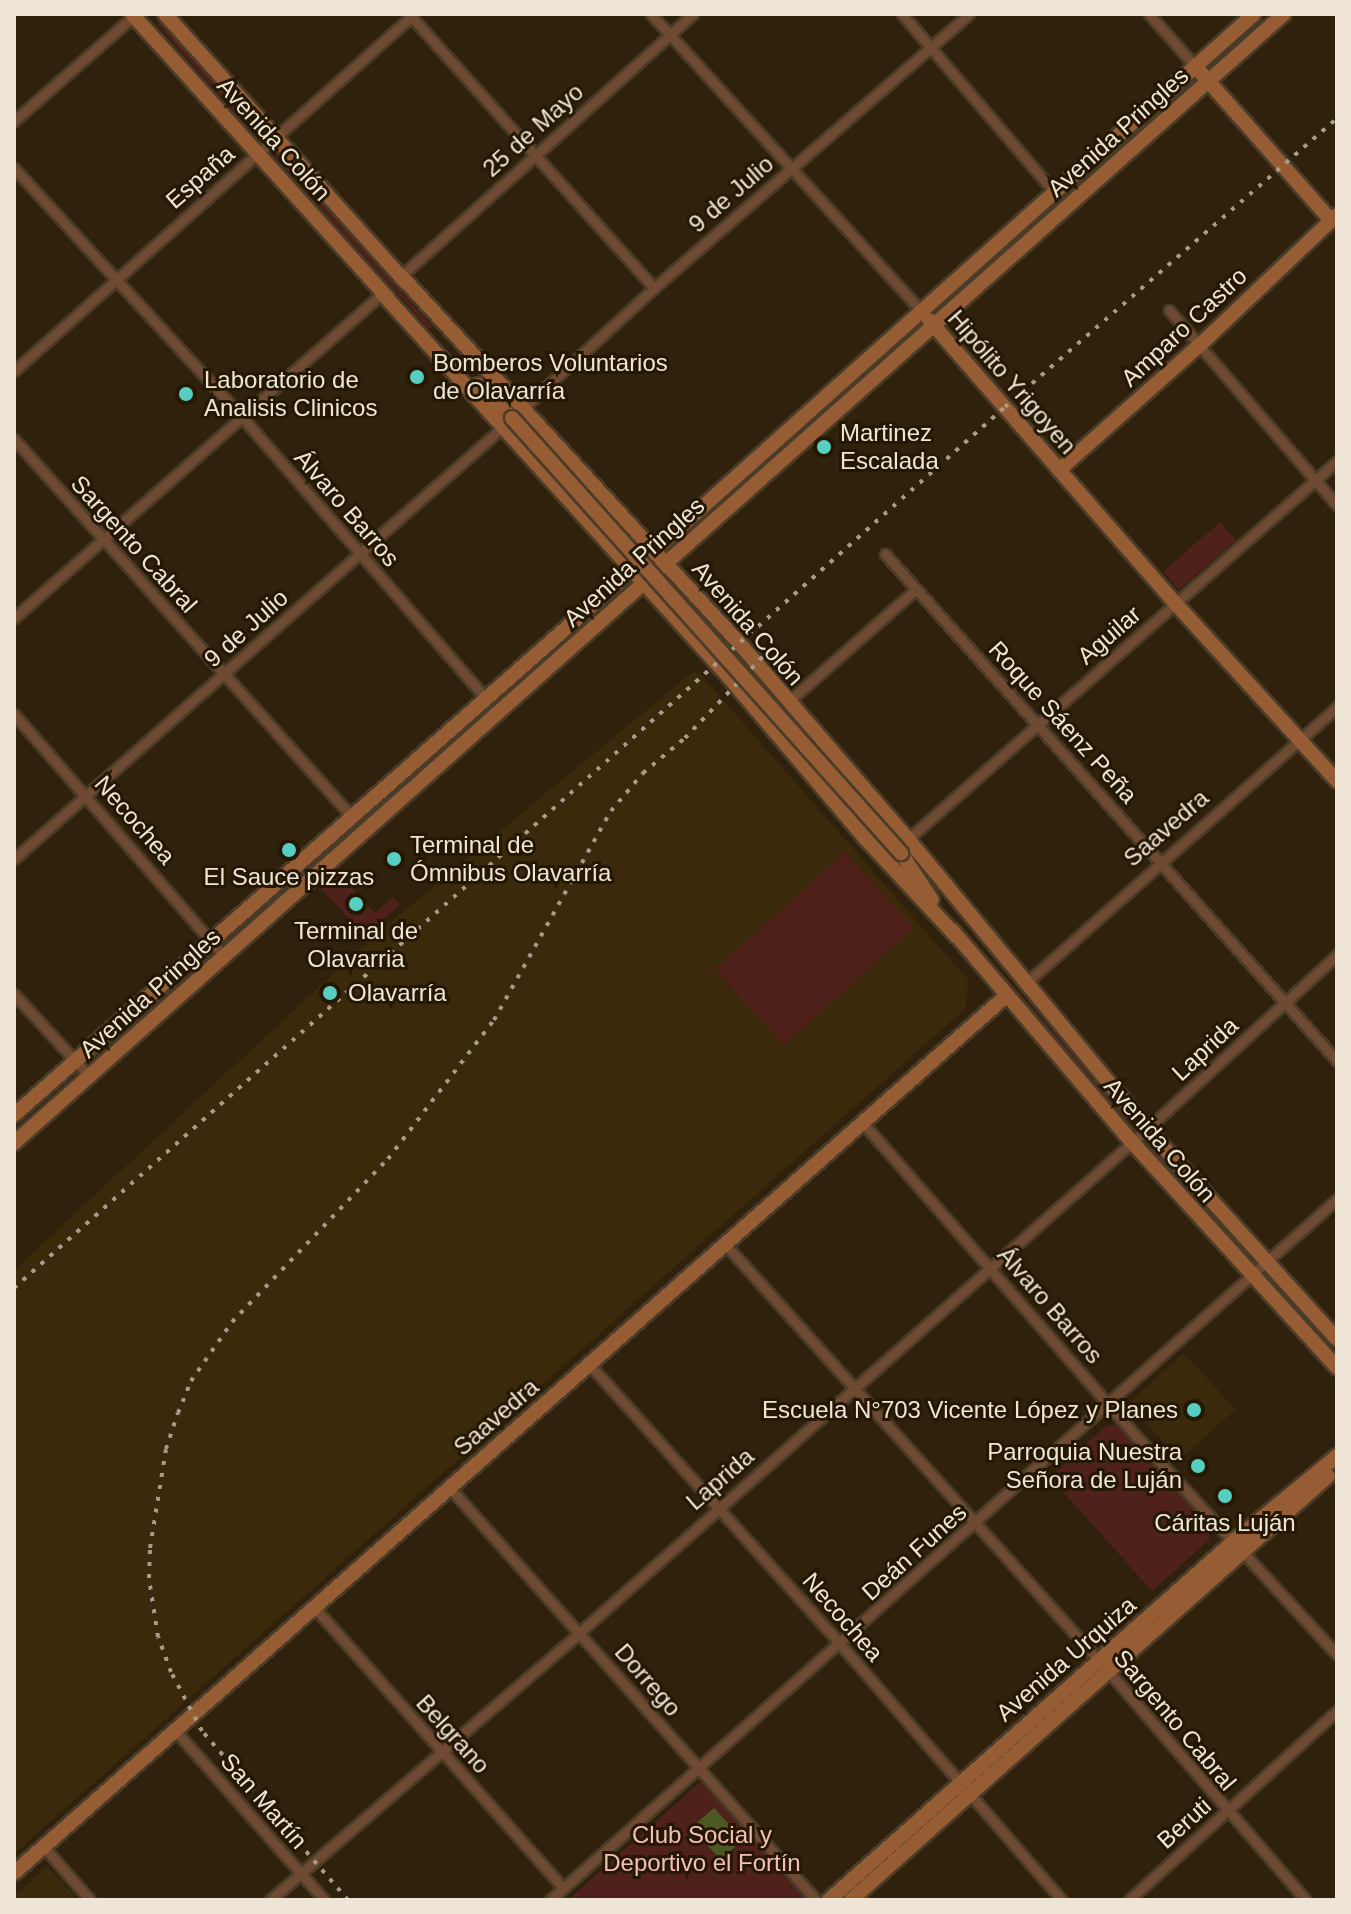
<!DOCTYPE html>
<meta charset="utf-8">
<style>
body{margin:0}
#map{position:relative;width:1351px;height:1914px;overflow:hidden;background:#2f210b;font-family:Arial,sans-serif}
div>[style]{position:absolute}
.built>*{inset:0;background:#3b290b}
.green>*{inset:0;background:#4e221a}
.water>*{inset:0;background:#4d5925}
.roads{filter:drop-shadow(2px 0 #4a3c28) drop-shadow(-2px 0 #4a3c28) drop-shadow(0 2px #4a3c28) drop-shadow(0 -2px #4a3c28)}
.street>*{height:9px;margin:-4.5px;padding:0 4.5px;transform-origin:4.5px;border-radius:4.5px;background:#6d4a31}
.secondary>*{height:14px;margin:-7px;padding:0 7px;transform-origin:7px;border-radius:7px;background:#965d35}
.rail>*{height:4px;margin-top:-2px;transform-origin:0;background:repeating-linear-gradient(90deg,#a79c8b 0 4px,transparent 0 12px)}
.bridges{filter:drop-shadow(2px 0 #4a3c28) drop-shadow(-2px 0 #4a3c28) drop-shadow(0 2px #4a3c28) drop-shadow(0 -2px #4a3c28)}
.secondary-bridge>*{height:14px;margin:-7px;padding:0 7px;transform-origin:7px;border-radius:7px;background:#965d35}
.dots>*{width:22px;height:22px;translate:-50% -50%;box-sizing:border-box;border:4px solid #251803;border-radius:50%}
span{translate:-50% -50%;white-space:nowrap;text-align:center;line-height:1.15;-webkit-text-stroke:6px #251803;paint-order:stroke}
.street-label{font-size:24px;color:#eee5d7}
.poi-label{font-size:24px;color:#eee5d7}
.left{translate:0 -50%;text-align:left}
.right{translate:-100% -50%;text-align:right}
.park-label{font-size:24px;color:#f3beb3}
.frame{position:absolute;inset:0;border:16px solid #eee5d7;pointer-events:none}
</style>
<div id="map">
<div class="built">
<i style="clip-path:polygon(696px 669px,968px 980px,966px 1008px,14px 1854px,14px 1270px,376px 934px)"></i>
<i style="clip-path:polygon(1183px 1353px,1236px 1409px,1180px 1460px,1128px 1404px)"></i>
<i style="clip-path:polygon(47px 1866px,79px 1900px,14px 1900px,14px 1896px)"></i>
</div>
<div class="green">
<i style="clip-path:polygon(161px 21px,252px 126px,249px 129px,157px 24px)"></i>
<i style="clip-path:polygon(1184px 84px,1187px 88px,942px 311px,938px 308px)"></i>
<i style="clip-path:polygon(278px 155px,432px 326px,429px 329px,275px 157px)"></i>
<i style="clip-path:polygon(919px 321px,922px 325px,677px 548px,673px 545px)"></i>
<i style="clip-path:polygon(1220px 522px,1236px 540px,1179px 590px,1163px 572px)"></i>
<i style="clip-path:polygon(618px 590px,621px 594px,508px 693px,505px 690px)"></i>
<i style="clip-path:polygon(391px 792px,394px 795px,306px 874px,303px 870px)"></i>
<i style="clip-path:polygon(845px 852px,914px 928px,784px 1045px,715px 969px)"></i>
<i style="clip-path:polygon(338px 873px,375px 913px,393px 897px,400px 905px,374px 928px,358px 927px,320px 889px)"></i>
<i style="clip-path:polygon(973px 940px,1128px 1117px,1124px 1120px,970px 943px)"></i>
<i style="clip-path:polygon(204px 956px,207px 960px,94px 1059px,90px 1056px)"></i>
<i style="clip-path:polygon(1154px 1145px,1245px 1250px,1242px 1253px,1150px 1148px)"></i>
<i style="clip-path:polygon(1107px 1425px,1118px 1425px,1210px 1526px,1209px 1540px,1152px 1591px,1050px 1477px)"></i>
<i style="clip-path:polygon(707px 1776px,818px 1900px,568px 1900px)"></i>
</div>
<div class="water">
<i style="clip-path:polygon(714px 1808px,743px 1839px,721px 1860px,691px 1828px)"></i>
</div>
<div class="roads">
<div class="street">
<i style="left:409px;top:14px;width:368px;rotate:48.2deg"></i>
<i style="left:651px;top:14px;width:403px;rotate:47.7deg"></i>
<i style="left:902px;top:14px;width:234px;rotate:49.5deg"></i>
<i style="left:1149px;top:14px;width:69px;rotate:48.5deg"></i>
<i style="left:14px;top:121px;width:162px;rotate:-41.3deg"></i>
<i style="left:14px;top:168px;width:338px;rotate:47.5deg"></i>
<i style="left:242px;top:417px;width:371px;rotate:49.1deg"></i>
<i style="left:401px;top:276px;width:392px;rotate:-41.9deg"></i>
<i style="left:1169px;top:310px;width:257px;rotate:49.3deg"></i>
<i style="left:14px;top:371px;width:536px;rotate:-41.75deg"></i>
<i style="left:522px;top:409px;width:179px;rotate:-42.5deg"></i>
<i style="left:654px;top:288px;width:417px;rotate:-41deg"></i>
<i style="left:14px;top:439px;width:508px;rotate:48.19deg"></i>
<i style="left:885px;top:554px;width:679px;rotate:48.28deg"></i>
<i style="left:14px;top:618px;width:491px;rotate:-41.4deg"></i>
<i style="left:788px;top:702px;width:171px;rotate:-41.4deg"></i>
<i style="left:14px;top:714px;width:319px;rotate:49.1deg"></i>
<i style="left:908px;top:839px;width:572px;rotate:-41.38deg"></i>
<i style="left:14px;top:859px;width:654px;rotate:-41.47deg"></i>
<i style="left:1026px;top:983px;width:416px;rotate:-41.6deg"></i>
<i style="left:14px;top:994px;width:113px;rotate:47.5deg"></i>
<i style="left:862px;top:1122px;width:415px;rotate:48.9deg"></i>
<i style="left:1135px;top:1435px;width:299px;rotate:47.4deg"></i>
<i style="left:725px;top:1244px;width:575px;rotate:48.1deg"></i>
<i style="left:1109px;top:1672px;width:301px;rotate:49.2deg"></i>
<i style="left:590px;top:1365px;width:375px;rotate:48.1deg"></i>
<i style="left:840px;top:1644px;width:339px;rotate:49.1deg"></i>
<i style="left:449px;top:1487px;width:553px;rotate:48.38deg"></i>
<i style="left:313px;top:1606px;width:377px;rotate:48.4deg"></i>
<i style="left:174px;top:1729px;width:227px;rotate:48.7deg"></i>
<i style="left:44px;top:1847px;width:70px;rotate:49deg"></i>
<i style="left:270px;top:1900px;width:410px;rotate:-40.8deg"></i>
<i style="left:580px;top:1632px;width:758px;rotate:-41.58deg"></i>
<i style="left:1147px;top:1129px;width:258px;rotate:-42.5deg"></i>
<i style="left:550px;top:1900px;width:1054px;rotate:-41.69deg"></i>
<i style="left:1129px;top:1900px;width:281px;rotate:-42.3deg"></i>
</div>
<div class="secondary">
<i style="left:132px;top:14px;width:382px;rotate:48deg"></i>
<i style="left:165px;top:14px;width:361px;rotate:48.1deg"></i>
<i style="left:1195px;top:66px;width:205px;rotate:48.6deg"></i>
<i style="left:401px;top:276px;width:500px;rotate:47.35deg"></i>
<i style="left:740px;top:644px;width:257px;rotate:49.3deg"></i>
<i style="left:908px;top:839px;width:376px;rotate:50.5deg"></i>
<i style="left:1147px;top:1129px;width:283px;rotate:47.9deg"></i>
<i style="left:382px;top:293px;width:516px;rotate:47.91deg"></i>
<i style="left:728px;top:676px;width:211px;rotate:49.8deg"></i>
<i style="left:864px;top:837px;width:137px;rotate:47.1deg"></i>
<i style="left:929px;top:320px;width:376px;rotate:49deg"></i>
<i style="left:1176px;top:604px;width:239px;rotate:47.7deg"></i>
<i style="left:478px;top:385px;width:47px;rotate:44.1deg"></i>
<i style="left:1059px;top:470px;width:190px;rotate:-41.6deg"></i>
<i style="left:1201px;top:344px;width:187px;rotate:-43.5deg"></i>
<i style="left:901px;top:853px;width:56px;rotate:56.6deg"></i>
<i style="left:952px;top:930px;width:277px;rotate:49.7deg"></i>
<i style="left:1131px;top:1141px;width:306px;rotate:47.7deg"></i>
<i style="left:14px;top:1115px;width:824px;rotate:-41.41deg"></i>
<i style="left:632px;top:570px;width:834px;rotate:-41.79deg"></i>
<i style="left:14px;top:1143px;width:1699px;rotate:-41.64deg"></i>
<i style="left:14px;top:1873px;width:1325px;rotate:-41.48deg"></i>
<i style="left:829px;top:1900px;width:541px;rotate:-41.55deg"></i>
<i style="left:1234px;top:1541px;width:134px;rotate:-39.5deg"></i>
<i style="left:851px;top:1900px;width:638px;rotate:-41.63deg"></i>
</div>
</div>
<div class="rail">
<i style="left:14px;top:1288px;width:1326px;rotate:-41.64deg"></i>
<i style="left:1005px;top:407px;width:440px;rotate:-41deg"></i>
<i style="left:348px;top:1900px;width:223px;rotate:-130.8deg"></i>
<i style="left:202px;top:1731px;width:67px;rotate:-117.7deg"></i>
<i style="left:171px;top:1672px;width:37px;rotate:-110deg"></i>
<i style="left:158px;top:1637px;width:60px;rotate:-98.7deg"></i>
<i style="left:149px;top:1578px;width:30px;rotate:-88deg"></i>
<i style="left:150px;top:1548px;width:100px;rotate:-80.8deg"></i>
<i style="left:166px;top:1449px;width:38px;rotate:-72deg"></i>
<i style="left:178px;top:1413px;width:35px;rotate:-68deg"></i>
<i style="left:191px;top:1381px;width:72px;rotate:-55.2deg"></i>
<i style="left:232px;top:1322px;width:226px;rotate:-46.3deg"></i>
<i style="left:388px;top:1159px;width:175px;rotate:-52.7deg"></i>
<i style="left:494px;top:1020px;width:240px;rotate:-60.8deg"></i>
<i style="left:611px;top:811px;width:50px;rotate:-49.9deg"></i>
<i style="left:643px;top:773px;width:55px;rotate:-39.8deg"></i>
<i style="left:685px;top:738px;width:127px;rotate:-46.3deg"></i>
</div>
<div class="bridges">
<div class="secondary-bridge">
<i style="left:512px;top:418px;width:584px;rotate:48.2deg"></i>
</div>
</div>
<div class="dots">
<i style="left:417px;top:377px;background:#57cec2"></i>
<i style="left:186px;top:394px;background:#57cec2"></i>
<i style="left:824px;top:447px;background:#57cec2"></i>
<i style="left:289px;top:850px;background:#57cec2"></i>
<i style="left:394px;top:859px;background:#57cec2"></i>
<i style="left:356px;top:904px;background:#57cec2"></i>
<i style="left:330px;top:993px;background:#57cec2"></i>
<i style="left:1194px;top:1410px;background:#57cec2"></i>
<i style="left:1198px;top:1466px;background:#57cec2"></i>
<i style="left:1225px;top:1496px;background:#57cec2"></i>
</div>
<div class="street-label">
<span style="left:533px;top:130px;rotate:-42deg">25 de Mayo</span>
<span style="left:1118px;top:132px;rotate:-42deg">Avenida Pringles</span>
<span style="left:274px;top:139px;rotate:48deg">Avenida Colón</span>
<span style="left:200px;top:177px;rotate:-41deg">España</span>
<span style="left:731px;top:194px;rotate:-41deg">9 de Julio</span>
<span style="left:1184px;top:327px;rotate:-43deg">Amparo Castro</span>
<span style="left:1012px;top:382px;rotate:49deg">Hipólito Yrigoyen</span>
<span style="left:347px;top:508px;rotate:49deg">Álvaro Barros</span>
<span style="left:134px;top:544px;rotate:48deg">Sargento Cabral</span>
<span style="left:634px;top:562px;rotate:-42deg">Avenida Pringles</span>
<span style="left:748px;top:623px;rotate:49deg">Avenida Colón</span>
<span style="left:246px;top:628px;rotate:-42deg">9 de Julio</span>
<span style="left:1109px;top:635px;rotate:-41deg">Aguilar</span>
<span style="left:1063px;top:722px;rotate:48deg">Roque Sáenz Peña</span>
<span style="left:135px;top:820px;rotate:49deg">Necochea</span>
<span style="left:1166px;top:828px;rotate:-41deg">Saavedra</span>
<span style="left:150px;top:993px;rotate:-42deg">Avenida Pringles</span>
<span style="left:1205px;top:1049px;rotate:-43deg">Laprida</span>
<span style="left:1160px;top:1140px;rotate:49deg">Avenida Colón</span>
<span style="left:1050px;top:1305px;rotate:49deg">Álvaro Barros</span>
<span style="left:496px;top:1417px;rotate:-41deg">Saavedra</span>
<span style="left:720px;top:1479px;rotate:-41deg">Laprida</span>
<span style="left:914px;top:1552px;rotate:-42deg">Deán Funes</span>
<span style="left:843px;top:1617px;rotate:49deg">Necochea</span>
<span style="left:1066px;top:1659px;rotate:-41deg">Avenida Urquiza</span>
<span style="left:648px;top:1680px;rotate:49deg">Dorrego</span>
<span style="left:1175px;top:1720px;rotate:50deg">Sargento Cabral</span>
<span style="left:453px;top:1734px;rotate:48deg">Belgrano</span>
<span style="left:264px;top:1801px;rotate:49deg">San Martín</span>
<span style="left:1184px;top:1823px;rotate:-42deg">Beruti</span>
</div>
<div class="poi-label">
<span class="left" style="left:433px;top:377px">Bomberos Voluntarios<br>de Olavarría</span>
<span class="left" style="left:204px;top:394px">Laboratorio de<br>Analisis Clinicos</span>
<span class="left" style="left:840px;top:447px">Martinez<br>Escalada</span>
<span class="left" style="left:410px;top:859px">Terminal de<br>Ómnibus Olavarría</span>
<span style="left:289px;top:877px">El Sauce pizzas</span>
<span style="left:356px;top:945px">Terminal de<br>Olavarria</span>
<span class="left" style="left:348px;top:993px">Olavarría</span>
<span class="right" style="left:1178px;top:1410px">Escuela N°703 Vicente López y Planes</span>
<span class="right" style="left:1182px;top:1466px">Parroquia Nuestra<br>Señora de Luján</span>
<span style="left:1225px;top:1523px">Cáritas Luján</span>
</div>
<div class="park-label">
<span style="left:702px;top:1849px">Club Social y<br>Deportivo el Fortín</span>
</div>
<div class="frame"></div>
</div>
